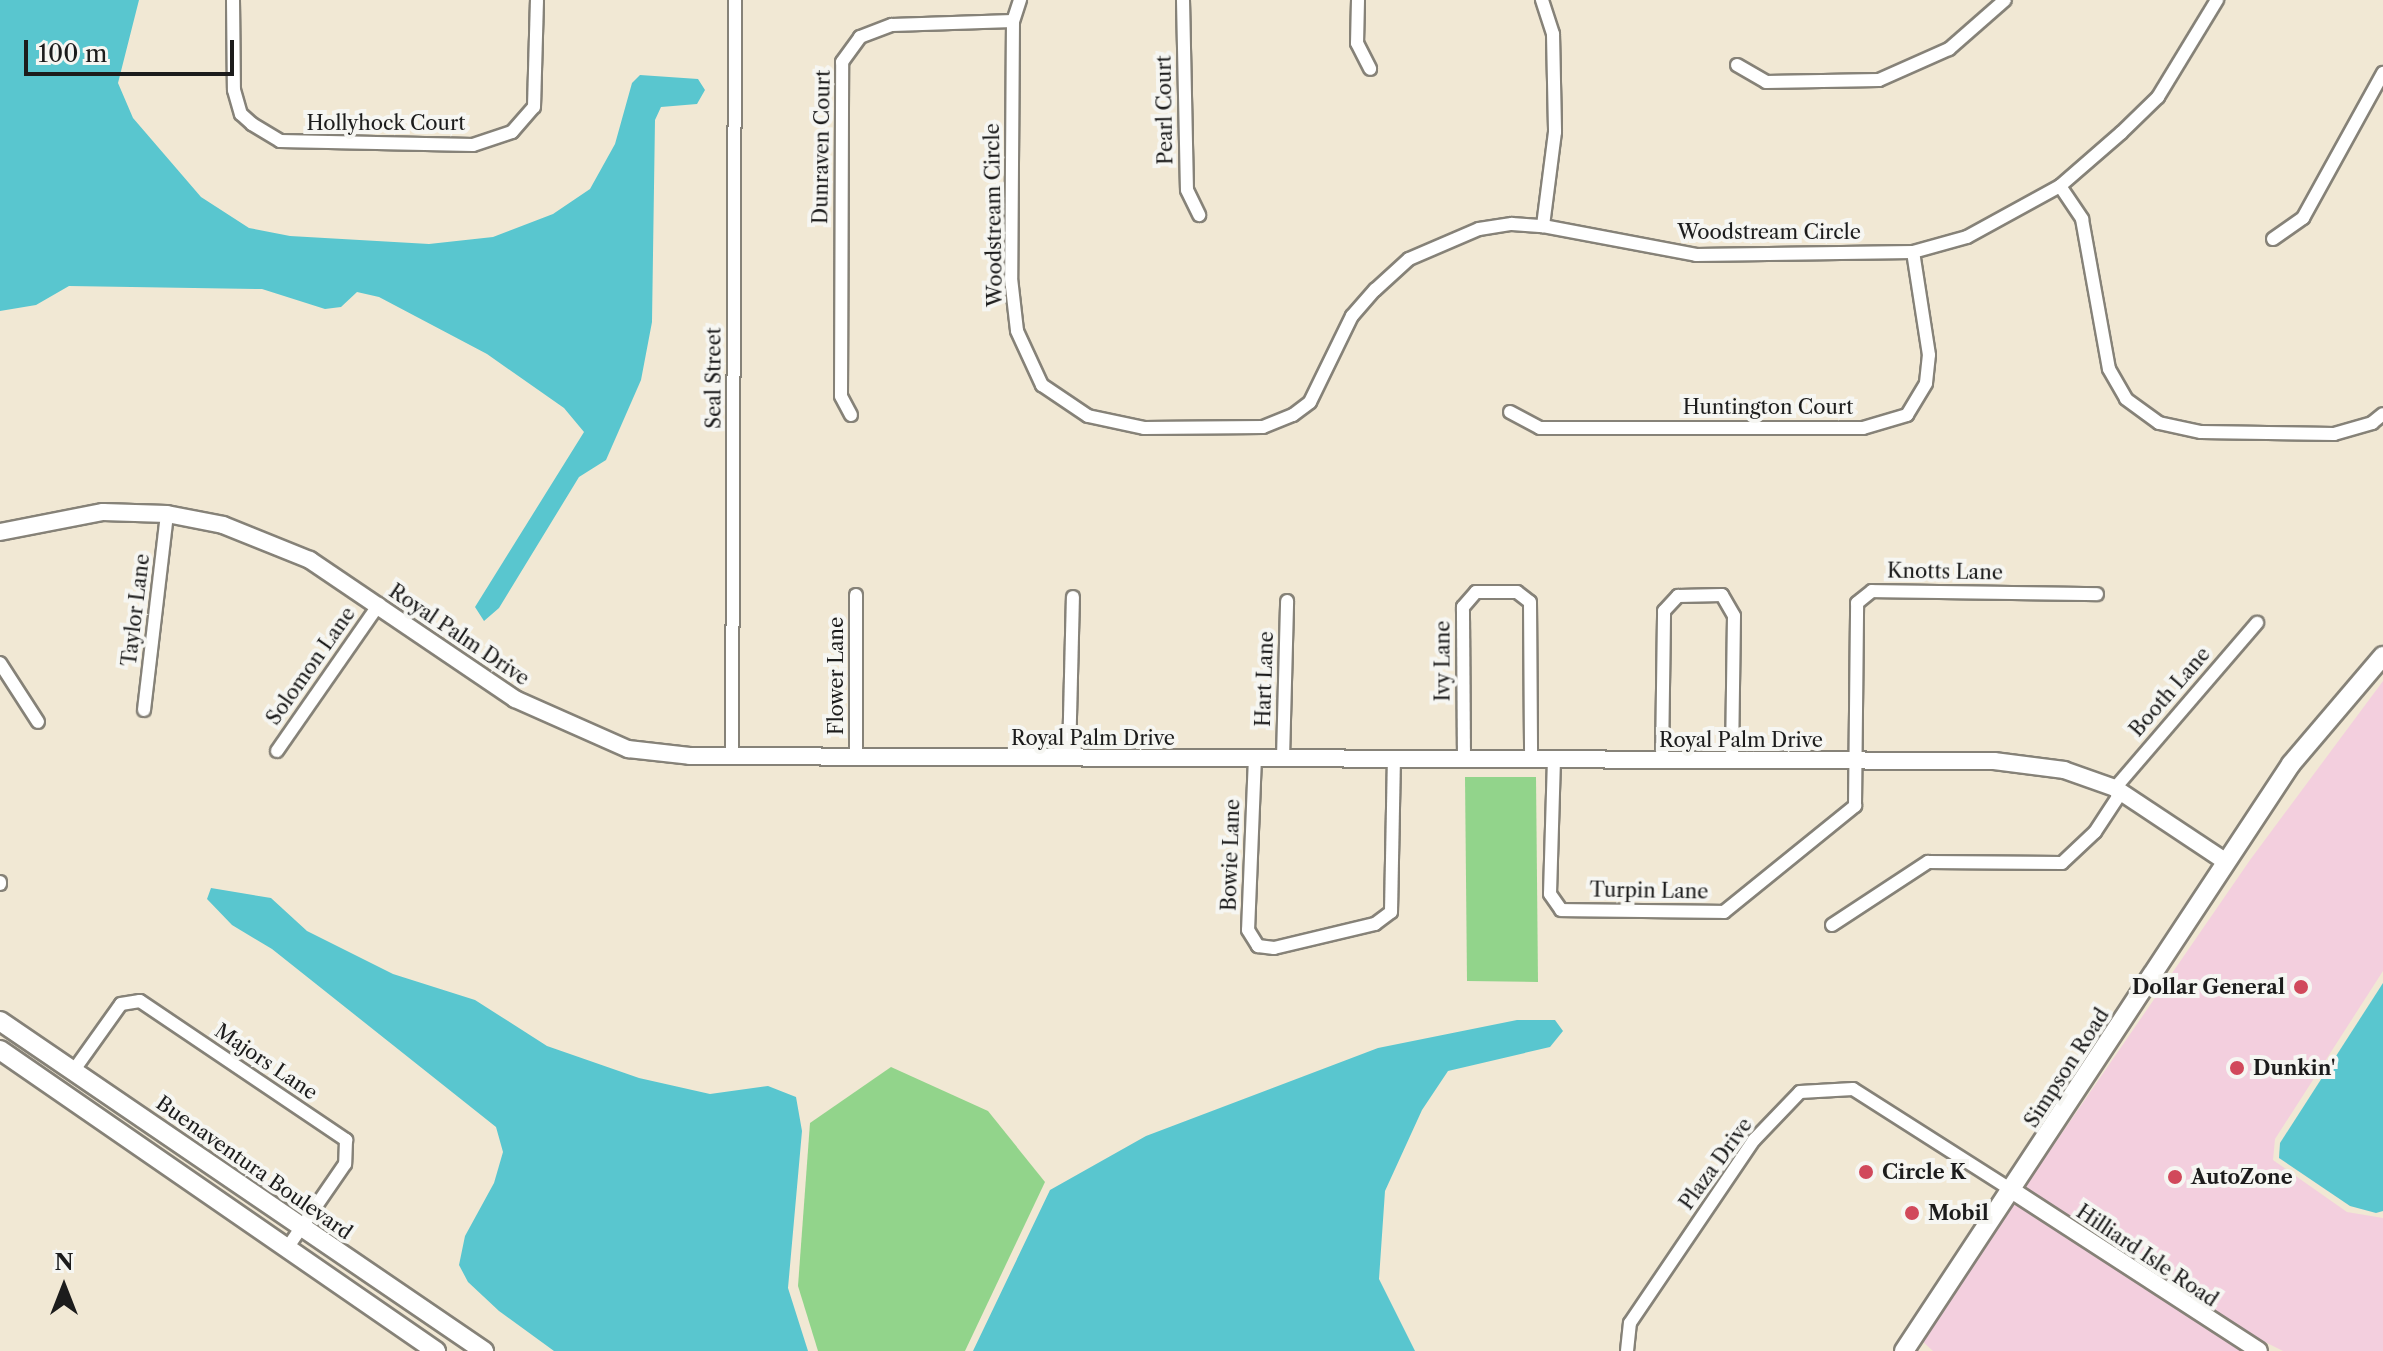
<!DOCTYPE html>
<style>
body{margin:0}
#map{position:relative;width:2383px;height:1351px;overflow:hidden;background:#f1e8d4;font-family:"Libre Caslon Text",serif}
div>[style]{position:absolute}
.built>*{inset:0;background:#f3cfde}
.green>*{inset:0;background:#92d48b}
.water>*{inset:0;background:#59c6cf}
.roads{filter:drop-shadow(2px 0 #868278) drop-shadow(-2px 0 #868278) drop-shadow(0 2px #868278) drop-shadow(0 -2px #868278)}
.minor>*{height:12px;margin:-6px;padding:0 6px;transform-origin:6px;border-radius:6px;background:#fff}
.tertiary>*{height:16px;margin:-8px;padding:0 8px;transform-origin:8px;border-radius:8px;background:#fff}
.secondary>*{height:18px;margin:-9px;padding:0 9px;transform-origin:9px;border-radius:9px;background:#fff}
.dots>*{width:22px;height:22px;translate:-50% -50%;box-sizing:border-box;border:4px solid #f6f6f2;border-radius:50%}
span{translate:-50% -50%;white-space:nowrap;text-align:center;line-height:1.15;-webkit-text-stroke:8px #f6f6f2;paint-order:stroke}
.street-label{font-size:20px;color:#1c1c1c}
.poi-label{font-size:20px;color:#1c1c1c;font-weight:700}
.right{translate:-100% -50%;text-align:right}
.left{translate:0 -50%;text-align:left}
.north{position:absolute;left:24px;top:1247px;width:80px;height:80px;-webkit-text-stroke:6px #f6f6f2;paint-order:stroke;rotate:0deg;font-size:22px;font-weight:700;line-height:32px;text-align:center;color:#1c1c1c}
.north::after{content:'';display:block;margin:auto;width:28px;height:36px;background:#1c1c1c;clip-path:polygon(50% 0,100% 100%,50% 72%,0 100%)}
.scale{position:absolute;left:24px;top:40px;width:210px;height:36px;box-sizing:border-box;border:4px solid #1c1c1c;border-top:0;padding-left:10px;font-size:24px;line-height:28px;white-space:nowrap;color:#1c1c1c;-webkit-text-stroke:6px #f6f6f2;paint-order:stroke}
</style>
<div id="map">
<div class="built">
<i style="clip-path:polygon(2383px 681px,2383px 971px,2275px 1139px,2273px 1160px,2347px 1212px,2383px 1218px,2383px 1351px,2283px 1351px,2223px 1321px,2024px 1188px,2250px 860px)"></i>
<i style="clip-path:polygon(2015px 1201px,2216px 1335px,2243px 1351px,1933px 1351px,1922px 1341px)"></i>
</div>
<div class="green">
<i style="clip-path:polygon(1465px 777px,1536px 777px,1538px 982px,1467px 981px)"></i>
<i style="clip-path:polygon(891px 1067px,988px 1111px,1045px 1182px,965px 1351px,818px 1351px,798px 1286px,810px 1123px)"></i>
</div>
<div class="water">
<i style="clip-path:polygon(0 0,139px 0,118px 83px,133px 118px,201px 197px,249px 228px,290px 236px,429px 244px,493px 237px,553px 214px,590px 189px,615px 144px,632px 83px,640px 75px,698px 79px,705px 90px,697px 104px,661px 107px,655px 120px,652px 322px,641px 380px,606px 460px,579px 477px,499px 608px,484px 621px,475px 607px,584px 432px,564px 408px,487px 354px,379px 297px,357px 292px,341px 307px,325px 309px,262px 289px,69px 286px,36px 305px,0 311px)"></i>
<i style="clip-path:polygon(211px 888px,271px 898px,307px 931px,393px 974px,475px 1000px,547px 1046px,639px 1078px,710px 1094px,768px 1086px,796px 1097px,802px 1131px,788px 1288px,808px 1351px,554px 1351px,499px 1311px,468px 1282px,459px 1265px,465px 1236px,494px 1183px,503px 1152px,496px 1127px,272px 949px,232px 925px,207px 899px)"></i>
<i style="clip-path:polygon(2383px 983px,2383px 1211px,2376px 1213px,2350px 1206px,2279px 1158px,2280px 1143px)"></i>
<i style="clip-path:polygon(1517px 1020px,1555px 1020px,1563px 1031px,1550px 1047px,1448px 1071px,1422px 1110px,1385px 1191px,1379px 1279px,1415px 1351px,973px 1351px,1050px 1190px,1146px 1136px,1378px 1048px)"></i>
</div>
<div class="roads">
<div class="minor">
<i style="left:233px;top:0;width:90px;rotate:89.4deg"></i>
<i style="left:234px;top:90px;width:25px;rotate:74deg"></i>
<i style="left:241px;top:114px;width:15px;rotate:42deg"></i>
<i style="left:252px;top:124px;width:33px;rotate:31deg"></i>
<i style="left:280px;top:141px;width:193px;rotate:1.2deg"></i>
<i style="left:473px;top:145px;width:41px;rotate:-18.4deg"></i>
<i style="left:512px;top:132px;width:33px;rotate:-49deg"></i>
<i style="left:534px;top:107px;width:107px;rotate:-88.4deg"></i>
<i style="left:1020px;top:0;width:22px;rotate:108deg"></i>
<i style="left:1013px;top:21px;width:257px;rotate:90.4deg"></i>
<i style="left:1011px;top:278px;width:53px;rotate:83.5deg"></i>
<i style="left:1017px;top:331px;width:60px;rotate:65.2deg"></i>
<i style="left:1042px;top:385px;width:55px;rotate:34deg"></i>
<i style="left:1088px;top:416px;width:57px;rotate:12.1deg"></i>
<i style="left:1144px;top:428px;width:119px;rotate:-0.5deg"></i>
<i style="left:1263px;top:427px;width:32px;rotate:-22deg"></i>
<i style="left:1293px;top:415px;width:21px;rotate:-37deg"></i>
<i style="left:1310px;top:402px;width:96px;rotate:-64deg"></i>
<i style="left:1352px;top:316px;width:35px;rotate:-49deg"></i>
<i style="left:1375px;top:290px;width:46px;rotate:-42.4deg"></i>
<i style="left:1409px;top:259px;width:76px;rotate:-23.2deg"></i>
<i style="left:1479px;top:229px;width:33px;rotate:-9deg"></i>
<i style="left:1512px;top:224px;width:31px;rotate:4deg"></i>
<i style="left:1543px;top:226px;width:156px;rotate:10.7deg"></i>
<i style="left:1696px;top:255px;width:217px;rotate:-0.8deg"></i>
<i style="left:1913px;top:252px;width:56px;rotate:-15.5deg"></i>
<i style="left:1967px;top:237px;width:106px;rotate:-28.7deg"></i>
<i style="left:2060px;top:186px;width:81px;rotate:-41deg"></i>
<i style="left:2121px;top:133px;width:52px;rotate:-44.2deg"></i>
<i style="left:2158px;top:97px;width:114px;rotate:-58.7deg"></i>
<i style="left:1183px;top:0;width:190px;rotate:88.8deg"></i>
<i style="left:1187px;top:190px;width:28px;rotate:64deg"></i>
<i style="left:1358px;top:0;width:43px;rotate:91.3deg"></i>
<i style="left:1357px;top:43px;width:29px;rotate:63deg"></i>
<i style="left:1542px;top:0;width:36px;rotate:72deg"></i>
<i style="left:1553px;top:34px;width:98px;rotate:88.8deg"></i>
<i style="left:1555px;top:132px;width:95px;rotate:97.3deg"></i>
<i style="left:1737px;top:65px;width:34px;rotate:30deg"></i>
<i style="left:1766px;top:82px;width:113px;rotate:-1deg"></i>
<i style="left:1879px;top:80px;width:77px;rotate:-23.9deg"></i>
<i style="left:1949px;top:49px;width:74px;rotate:-41.2deg"></i>
<i style="left:2060px;top:186px;width:40px;rotate:56deg"></i>
<i style="left:2082px;top:219px;width:152px;rotate:79.8deg"></i>
<i style="left:2109px;top:369px;width:34px;rotate:60deg"></i>
<i style="left:2126px;top:399px;width:41px;rotate:36deg"></i>
<i style="left:2159px;top:423px;width:43px;rotate:12.1deg"></i>
<i style="left:2201px;top:432px;width:133px;rotate:0.9deg"></i>
<i style="left:2334px;top:434px;width:40px;rotate:-16deg"></i>
<i style="left:2372px;top:423px;width:14px;rotate:-39deg"></i>
<i style="left:2273px;top:239px;width:37px;rotate:-35deg"></i>
<i style="left:2303px;top:218px;width:166px;rotate:-61.1deg"></i>
<i style="left:1510px;top:412px;width:34px;rotate:28deg"></i>
<i style="left:1540px;top:428px;width:323px"></i>
<i style="left:1863px;top:428px;width:46px;rotate:-16.5deg"></i>
<i style="left:1907px;top:415px;width:37px;rotate:-59deg"></i>
<i style="left:1926px;top:383px;width:28px;rotate:-84deg"></i>
<i style="left:1929px;top:355px;width:104px;rotate:-98.8deg"></i>
<i style="left:851px;top:415px;width:21px;rotate:-118deg"></i>
<i style="left:841px;top:396px;width:334px;rotate:-89.8deg"></i>
<i style="left:842px;top:62px;width:31px;rotate:-54deg"></i>
<i style="left:860px;top:37px;width:34px;rotate:-21deg"></i>
<i style="left:892px;top:25px;width:121px;rotate:-1.9deg"></i>
<i style="left:856px;top:595px;width:162px;rotate:90deg"></i>
<i style="left:0;top:663px;width:70px;rotate:57.2deg"></i>
<i style="left:144px;top:710px;width:197px;rotate:-83.3deg"></i>
<i style="left:277px;top:751px;width:179px;rotate:-55.2deg"></i>
<i style="left:732px;top:755px;width:755px;rotate:-89.77deg"></i>
<i style="left:1255px;top:757px;width:173px;rotate:92.3deg"></i>
<i style="left:1248px;top:930px;width:19px;rotate:58deg"></i>
<i style="left:1258px;top:946px;width:16px;rotate:7deg"></i>
<i style="left:1274px;top:948px;width:104px;rotate:-13.4deg"></i>
<i style="left:1375px;top:924px;width:20px;rotate:-37deg"></i>
<i style="left:1391px;top:912px;width:153px;rotate:-88.9deg"></i>
<i style="left:1069px;top:758px;width:161px;rotate:-88.6deg"></i>
<i style="left:1283px;top:758px;width:157px;rotate:-88.5deg"></i>
<i style="left:1464px;top:759px;width:152px;rotate:-90.4deg"></i>
<i style="left:1463px;top:607px;width:20px;rotate:-49deg"></i>
<i style="left:1476px;top:592px;width:41px"></i>
<i style="left:1517px;top:592px;width:16px;rotate:38deg"></i>
<i style="left:1530px;top:602px;width:157px;rotate:89.6deg"></i>
<i style="left:1554px;top:759px;width:135px;rotate:91.7deg"></i>
<i style="left:1550px;top:894px;width:19px;rotate:55deg"></i>
<i style="left:1561px;top:910px;width:163px;rotate:0.7deg"></i>
<i style="left:1724px;top:912px;width:169px;rotate:-39deg"></i>
<i style="left:1855px;top:806px;width:203px;rotate:-89.4deg"></i>
<i style="left:1857px;top:603px;width:19px;rotate:-39deg"></i>
<i style="left:1872px;top:591px;width:225px;rotate:0.8deg"></i>
<i style="left:1662px;top:760px;width:149px;rotate:-89.2deg"></i>
<i style="left:1664px;top:611px;width:21px;rotate:-47deg"></i>
<i style="left:1678px;top:596px;width:44px;rotate:-1.3deg"></i>
<i style="left:1722px;top:595px;width:24px;rotate:60deg"></i>
<i style="left:1734px;top:616px;width:144px;rotate:90.8deg"></i>
<i style="left:0;top:882px;width:2px;rotate:90deg"></i>
<i style="left:1832px;top:925px;width:115px;rotate:-33.3deg"></i>
<i style="left:1928px;top:862px;width:134px;rotate:0.4deg"></i>
<i style="left:2062px;top:863px;width:45px;rotate:-43.2deg"></i>
<i style="left:2095px;top:832px;width:42px;rotate:-56.7deg"></i>
<i style="left:2118px;top:797px;width:9px;rotate:-108deg"></i>
<i style="left:2115px;top:788px;width:218px;rotate:-49.3deg"></i>
<i style="left:74px;top:1070px;width:81px;rotate:-54.5deg"></i>
<i style="left:121px;top:1004px;width:19px;rotate:-9deg"></i>
<i style="left:140px;top:1001px;width:249px;rotate:34deg"></i>
<i style="left:346px;top:1140px;width:24px;rotate:92deg"></i>
<i style="left:345px;top:1164px;width:104px;rotate:124.5deg"></i>
<i style="left:1627px;top:1351px;width:28px;rotate:-84deg"></i>
<i style="left:1630px;top:1323px;width:221px;rotate:-55.9deg"></i>
<i style="left:1754px;top:1140px;width:66px;rotate:-46.2deg"></i>
<i style="left:1800px;top:1092px;width:53px;rotate:-3.2deg"></i>
<i style="left:1853px;top:1089px;width:190px;rotate:32.5deg"></i>
</div>
<div class="tertiary">
<i style="left:0;top:532px;width:105px;rotate:-11deg"></i>
<i style="left:103px;top:512px;width:64px;rotate:1.8deg"></i>
<i style="left:167px;top:514px;width:57px;rotate:11.1deg"></i>
<i style="left:223px;top:525px;width:94px;rotate:21.9deg"></i>
<i style="left:310px;top:560px;width:248px;rotate:34.1deg"></i>
<i style="left:515px;top:699px;width:124px;rotate:23.9deg"></i>
<i style="left:628px;top:749px;width:62px;rotate:6.4deg"></i>
<i style="left:690px;top:756px;width:1304px;rotate:0.22deg"></i>
<i style="left:1994px;top:761px;width:71px;rotate:7.3deg"></i>
<i style="left:2064px;top:770px;width:54px;rotate:19.4deg"></i>
<i style="left:2115px;top:788px;width:132px;rotate:33.6deg"></i>
<i style="left:2013px;top:1191px;width:293px;rotate:33deg"></i>
</div>
<div class="secondary">
<i style="left:0;top:1021px;width:586px;rotate:34.29deg"></i>
<i style="left:0;top:1050px;width:530px;rotate:34.62deg"></i>
<i style="left:1904px;top:1351px;width:703px;rotate:-56.6deg"></i>
<i style="left:2291px;top:764px;width:142px;rotate:-49.6deg"></i>
</div>
</div>
<div class="dots">
<i style="left:2301px;top:987px;background:#d1495b"></i>
<i style="left:2237px;top:1068px;background:#d1495b"></i>
<i style="left:1866px;top:1172px;background:#d1495b"></i>
<i style="left:2175px;top:1177px;background:#d1495b"></i>
<i style="left:1912px;top:1213px;background:#d1495b"></i>
</div>
<div class="street-label">
<span style="left:1165px;top:110px;rotate:-91deg">Pearl Court</span>
<span style="left:386px;top:123px">Hollyhock Court</span>
<span style="left:822px;top:147px;rotate:-89deg">Dunraven Court</span>
<span style="left:994px;top:215px;rotate:-91deg">Woodstream Circle</span>
<span style="left:1769px;top:232px">Woodstream Circle</span>
<span style="left:714px;top:378px;rotate:-90deg">Seal Street</span>
<span style="left:1768px;top:407px">Huntington Court</span>
<span style="left:1945px;top:572px;rotate:1deg">Knotts Lane</span>
<span style="left:136px;top:610px;rotate:-83deg">Taylor Lane</span>
<span style="left:459px;top:635px;rotate:34deg">Royal Palm Drive</span>
<span style="left:1443px;top:661px;rotate:-90deg">Ivy Lane</span>
<span style="left:311px;top:666px;rotate:-55deg">Solomon Lane</span>
<span style="left:836px;top:676px;rotate:-90deg">Flower Lane</span>
<span style="left:1265px;top:679px;rotate:-88deg">Hart Lane</span>
<span style="left:2170px;top:692px;rotate:-49deg">Booth Lane</span>
<span style="left:1093px;top:738px">Royal Palm Drive</span>
<span style="left:1741px;top:740px">Royal Palm Drive</span>
<span style="left:1231px;top:855px;rotate:-88deg">Bowie Lane</span>
<span style="left:1649px;top:891px;rotate:1deg">Turpin Lane</span>
<span style="left:266px;top:1062px;rotate:34deg">Majors Lane</span>
<span style="left:2067px;top:1068px;rotate:-57deg">Simpson Road</span>
<span style="left:1716px;top:1164px;rotate:-54deg">Plaza Drive</span>
<span style="left:254px;top:1168px;rotate:35deg">Buenaventura Boulevard</span>
<span style="left:2147px;top:1256px;rotate:34deg">Hilliard Isle Road</span>
</div>
<div class="poi-label">
<span class="right" style="left:2285px;top:987px">Dollar General</span>
<span class="left" style="left:2253px;top:1068px">Dunkin'</span>
<span class="left" style="left:1882px;top:1172px">Circle K</span>
<span class="left" style="left:2191px;top:1177px">AutoZone</span>
<span class="left" style="left:1928px;top:1213px">Mobil</span>
</div>
<div class="north">N</div>
<div class="scale">100 m</div>
</div>
